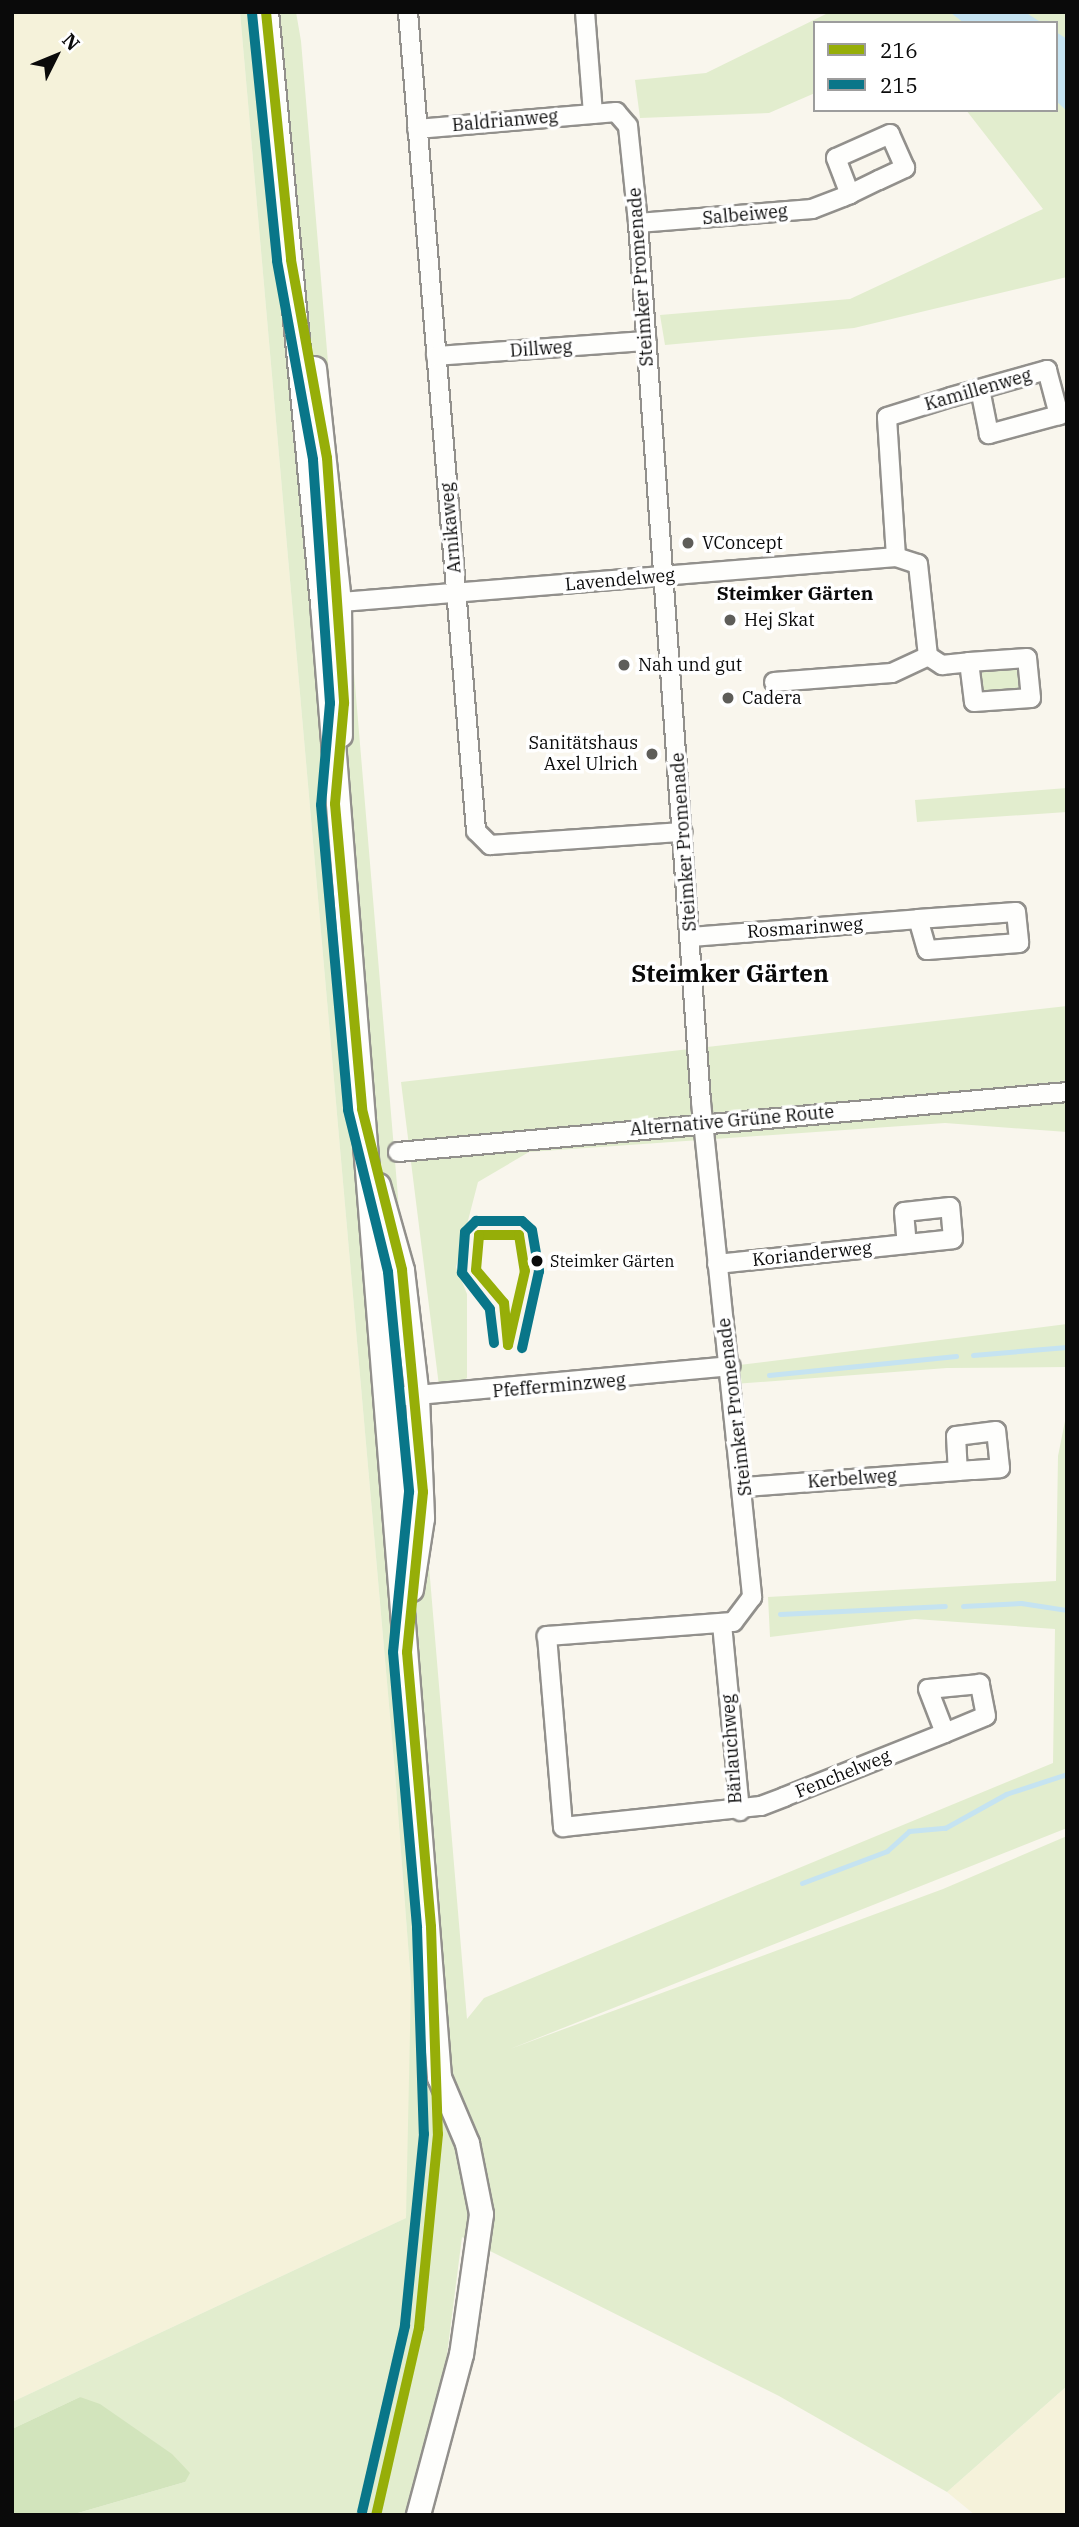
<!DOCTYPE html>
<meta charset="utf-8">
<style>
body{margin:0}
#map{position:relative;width:1079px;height:2527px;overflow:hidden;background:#f9f6ed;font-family:"IBM Plex Serif",serif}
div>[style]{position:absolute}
.farmland>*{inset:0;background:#f5f2da}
.green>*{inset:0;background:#e2edce}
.forest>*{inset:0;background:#d2e4bc}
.water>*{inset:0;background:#c5e3f1}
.stream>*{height:5px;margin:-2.5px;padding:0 2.5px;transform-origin:2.5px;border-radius:2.5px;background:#c5e3f1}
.roads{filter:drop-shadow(2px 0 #92908c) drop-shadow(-2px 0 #92908c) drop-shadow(0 2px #92908c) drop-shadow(0 -2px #92908c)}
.minor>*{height:18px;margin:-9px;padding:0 9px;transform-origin:9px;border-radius:9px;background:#fefefc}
.tertiary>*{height:23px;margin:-11.5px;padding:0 11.5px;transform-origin:11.5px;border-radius:11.5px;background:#fefefc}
.bus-1>*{height:10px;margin:-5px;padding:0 5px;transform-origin:5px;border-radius:5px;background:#96ae08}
.bus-2>*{height:10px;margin:-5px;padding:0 5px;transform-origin:5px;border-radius:5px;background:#097689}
.dots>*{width:19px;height:19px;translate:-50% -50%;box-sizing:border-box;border:4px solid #fff;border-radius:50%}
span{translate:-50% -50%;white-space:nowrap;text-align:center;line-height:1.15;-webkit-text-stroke:7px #fff;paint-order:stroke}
.bus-label{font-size:16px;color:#0a0a0a}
.left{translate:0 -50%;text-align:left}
.street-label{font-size:18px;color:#0a0a0a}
.poi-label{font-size:18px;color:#0a0a0a}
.right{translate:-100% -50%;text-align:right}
.neighbourhood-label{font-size:19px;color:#0a0a0a;font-weight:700}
.district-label{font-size:24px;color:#0a0a0a;font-weight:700}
.frame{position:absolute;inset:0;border:14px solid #0a0a0a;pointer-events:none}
.legend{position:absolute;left:813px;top:21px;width:245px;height:91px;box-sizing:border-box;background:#fff;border:2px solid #9d9d9d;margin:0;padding:9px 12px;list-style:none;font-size:21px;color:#0a0a0a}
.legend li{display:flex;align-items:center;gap:14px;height:35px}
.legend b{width:35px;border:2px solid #9d9d9d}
.north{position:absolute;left:21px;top:21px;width:70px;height:70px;-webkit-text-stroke:5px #fff;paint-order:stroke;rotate:47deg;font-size:19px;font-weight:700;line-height:28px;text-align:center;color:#0a0a0a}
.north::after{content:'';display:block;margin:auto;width:24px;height:32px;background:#0a0a0a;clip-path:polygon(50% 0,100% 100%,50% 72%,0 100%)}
</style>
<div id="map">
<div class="farmland">
<i style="clip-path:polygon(12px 12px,240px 12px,395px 1773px,411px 1984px,411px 2136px,406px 2218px,12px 2402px)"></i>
<i style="clip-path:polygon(1067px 2386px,1067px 2515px,975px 2515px,947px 2492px)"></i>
</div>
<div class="green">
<i style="clip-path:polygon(240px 12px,296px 12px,301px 41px,467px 2019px,484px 1998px,1053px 1763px,1055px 1629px,915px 1619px,770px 1637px,768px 1597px,1056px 1581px,1058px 1456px,1067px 1411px,1067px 1828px,510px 2049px,943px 1889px,1067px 1836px,1067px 2386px,947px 2492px,779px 2396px,462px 2237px,439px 2417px,409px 2515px,71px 2515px,185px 2482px,80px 2397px,12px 2429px,12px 2402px,406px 2218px,411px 1984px,395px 1773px)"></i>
<i style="clip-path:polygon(830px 12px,1067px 12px,1067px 277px,854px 328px,665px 345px,660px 315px,850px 299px,1043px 209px,966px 110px,1056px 110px,1056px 23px,815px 23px,815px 93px,769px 113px,640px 118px,635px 80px,706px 73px)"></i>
<i style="clip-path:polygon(1020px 664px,1023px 692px,979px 696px,977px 667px)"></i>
<i style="clip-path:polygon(1067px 788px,1067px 812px,917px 822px,915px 800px)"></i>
<i style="clip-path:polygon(1067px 1006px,1067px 1132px,945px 1123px,529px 1152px,478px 1182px,456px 1267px,467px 1294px,467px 1378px,440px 1394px,401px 1082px)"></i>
<i style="clip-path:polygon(1067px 1324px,1067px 1367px,947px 1368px,734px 1384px,731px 1366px)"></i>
</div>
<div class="forest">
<i style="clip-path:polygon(80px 2397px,100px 2404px,172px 2454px,190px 2473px,185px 2482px,71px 2515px,12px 2515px,12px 2429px)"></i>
</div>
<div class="water">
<i style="clip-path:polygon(1025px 12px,1042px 23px,964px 23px,951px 13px)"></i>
<i style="clip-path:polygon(1056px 32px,1067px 39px,1067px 111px,1056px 101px)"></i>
</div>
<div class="stream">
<i style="left:973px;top:1355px;width:94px;rotate:-4.9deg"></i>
<i style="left:769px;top:1375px;width:188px;rotate:-5.8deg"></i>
<i style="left:963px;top:1606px;width:58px;rotate:-3deg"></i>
<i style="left:1021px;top:1603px;width:47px;rotate:8.7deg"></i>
<i style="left:780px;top:1614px;width:165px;rotate:-2.8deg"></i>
<i style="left:802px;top:1883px;width:91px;rotate:-20.6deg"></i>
<i style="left:887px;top:1851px;width:30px;rotate:-42deg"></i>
<i style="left:909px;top:1831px;width:36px;rotate:-5deg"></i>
<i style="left:945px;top:1828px;width:70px;rotate:-29.1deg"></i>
<i style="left:1006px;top:1794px;width:64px;rotate:-18.2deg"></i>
</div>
<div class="roads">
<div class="minor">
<i style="left:408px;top:12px;width:822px;rotate:85.25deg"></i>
<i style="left:476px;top:831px;width:20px;rotate:45deg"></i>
<i style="left:490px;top:845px;width:193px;rotate:-3.9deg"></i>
<i style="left:585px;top:12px;width:102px;rotate:85.5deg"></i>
<i style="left:417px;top:129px;width:200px;rotate:-4.9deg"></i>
<i style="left:616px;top:112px;width:18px;rotate:49deg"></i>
<i style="left:628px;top:126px;width:98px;rotate:84.1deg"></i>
<i style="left:638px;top:223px;width:881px;rotate:85.9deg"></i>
<i style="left:701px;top:1102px;width:498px;rotate:84.1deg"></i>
<i style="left:752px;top:1597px;width:31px;rotate:127deg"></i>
<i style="left:733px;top:1622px;width:187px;rotate:175.7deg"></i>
<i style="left:547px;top:1636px;width:192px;rotate:85.2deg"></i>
<i style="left:563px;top:1827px;width:199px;rotate:-6.1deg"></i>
<i style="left:761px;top:1806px;width:25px;rotate:-21deg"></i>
<i style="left:784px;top:1797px;width:173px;rotate:-21.7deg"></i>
<i style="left:945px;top:1733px;width:44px;rotate:-22.5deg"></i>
<i style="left:986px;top:1716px;width:33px;rotate:-101deg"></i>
<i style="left:980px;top:1684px;width:52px;rotate:174.5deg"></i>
<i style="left:928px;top:1689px;width:47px;rotate:68.9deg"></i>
<i style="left:638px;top:223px;width:175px;rotate:-4.6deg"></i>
<i style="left:812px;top:209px;width:33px;rotate:-21deg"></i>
<i style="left:843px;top:197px;width:8px;rotate:-23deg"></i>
<i style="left:850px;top:194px;width:32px;rotate:-26deg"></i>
<i style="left:879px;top:180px;width:29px;rotate:-25deg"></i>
<i style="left:905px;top:168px;width:37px;rotate:-114deg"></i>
<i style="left:890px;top:134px;width:59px;rotate:156deg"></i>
<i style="left:836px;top:158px;width:39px;rotate:69deg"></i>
<i style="left:436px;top:356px;width:211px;rotate:-4.1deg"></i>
<i style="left:896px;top:557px;width:140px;rotate:-93.7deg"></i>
<i style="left:887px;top:417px;width:67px;rotate:-17.4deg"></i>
<i style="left:951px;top:397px;width:100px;rotate:-15.7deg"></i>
<i style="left:1047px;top:370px;width:47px;rotate:75.1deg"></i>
<i style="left:1059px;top:415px;width:73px;rotate:164.8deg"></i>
<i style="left:989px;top:434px;width:46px;rotate:-101.3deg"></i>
<i style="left:329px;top:603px;width:569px;rotate:-4.64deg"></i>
<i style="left:896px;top:557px;width:23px;rotate:18deg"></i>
<i style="left:918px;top:564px;width:93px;rotate:83.8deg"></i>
<i style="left:928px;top:656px;width:17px;rotate:33deg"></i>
<i style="left:942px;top:665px;width:27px;rotate:-6deg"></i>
<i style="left:969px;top:662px;width:40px;rotate:82.9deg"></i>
<i style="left:974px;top:702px;width:57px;rotate:-4deg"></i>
<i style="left:1031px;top:698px;width:40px;rotate:-95.7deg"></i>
<i style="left:1027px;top:658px;width:58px;rotate:176.1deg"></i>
<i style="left:774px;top:682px;width:118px;rotate:-4.4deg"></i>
<i style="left:892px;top:673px;width:40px;rotate:-25deg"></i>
<i style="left:691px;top:937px;width:228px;rotate:-4.5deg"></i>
<i style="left:918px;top:919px;width:98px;rotate:-4.1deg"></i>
<i style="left:1016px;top:912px;width:31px;rotate:84deg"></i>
<i style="left:1019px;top:943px;width:92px;rotate:175.6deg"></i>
<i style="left:927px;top:950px;width:32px;rotate:-106deg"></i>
<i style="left:398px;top:1152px;width:672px;rotate:-5.12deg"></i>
<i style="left:717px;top:1264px;width:237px;rotate:-6deg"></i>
<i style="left:953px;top:1239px;width:32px;rotate:-95deg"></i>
<i style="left:950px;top:1207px;width:46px;rotate:173.8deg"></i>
<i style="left:904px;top:1212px;width:32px;rotate:85deg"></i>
<i style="left:386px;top:1398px;width:346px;rotate:-5.3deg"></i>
<i style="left:745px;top:1487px;width:214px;rotate:-4.3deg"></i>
<i style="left:958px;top:1471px;width:16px;rotate:-4deg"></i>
<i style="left:974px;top:1470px;width:26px;rotate:-4deg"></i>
<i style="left:1000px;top:1468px;width:37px;rotate:-96deg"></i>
<i style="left:996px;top:1431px;width:40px;rotate:172.9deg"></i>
<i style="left:956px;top:1436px;width:35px;rotate:87deg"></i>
<i style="left:722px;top:1624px;width:188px;rotate:84.5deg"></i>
</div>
<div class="tertiary">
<i style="left:266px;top:12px;width:594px;rotate:84.59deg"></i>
<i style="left:322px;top:603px;width:1479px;rotate:85.46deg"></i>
<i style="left:439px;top:2077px;width:72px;rotate:67deg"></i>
<i style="left:467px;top:2143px;width:72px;rotate:78.8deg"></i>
<i style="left:481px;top:2214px;width:141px;rotate:98.1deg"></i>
<i style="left:461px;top:2354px;width:167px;rotate:105deg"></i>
<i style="left:314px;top:368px;width:235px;rotate:83.9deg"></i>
<i style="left:339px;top:602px;width:133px;rotate:89.6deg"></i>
<i style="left:378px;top:1185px;width:88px;rotate:74.2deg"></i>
<i style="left:402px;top:1270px;width:128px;rotate:83.3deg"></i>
<i style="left:417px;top:1397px;width:121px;rotate:87.6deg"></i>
<i style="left:422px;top:1518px;width:72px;rotate:98.8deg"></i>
</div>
</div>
<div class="bus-1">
<i style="left:266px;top:12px;width:249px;rotate:84.2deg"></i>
<i style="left:291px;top:260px;width:201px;rotate:79.7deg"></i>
<i style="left:327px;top:458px;width:246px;rotate:86deg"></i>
<i style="left:344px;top:703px;width:101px;rotate:95.1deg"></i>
<i style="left:335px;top:804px;width:306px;rotate:84.9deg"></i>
<i style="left:362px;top:1109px;width:166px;rotate:76deg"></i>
<i style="left:402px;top:1270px;width:223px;rotate:84.6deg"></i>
<i style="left:423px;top:1492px;width:161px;rotate:95.7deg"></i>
<i style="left:407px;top:1652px;width:276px;rotate:85deg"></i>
<i style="left:431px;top:1927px;width:207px;rotate:88.1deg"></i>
<i style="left:438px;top:2134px;width:195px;rotate:95.6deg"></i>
<i style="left:419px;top:2328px;width:192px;rotate:102.9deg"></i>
<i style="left:479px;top:1235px;width:40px"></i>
<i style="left:519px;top:1235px;width:36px;rotate:81deg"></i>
<i style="left:525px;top:1271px;width:76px;rotate:102.9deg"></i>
<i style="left:508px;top:1345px;width:42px;rotate:-95.4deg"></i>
<i style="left:504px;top:1303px;width:43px;rotate:-130.3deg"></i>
<i style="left:476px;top:1270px;width:35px;rotate:-85deg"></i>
</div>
<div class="bus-2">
<i style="left:252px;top:13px;width:249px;rotate:84.2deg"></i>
<i style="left:277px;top:261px;width:202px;rotate:79.7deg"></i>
<i style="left:313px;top:460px;width:244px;rotate:86deg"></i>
<i style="left:330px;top:703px;width:102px;rotate:95deg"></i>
<i style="left:321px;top:805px;width:306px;rotate:84.9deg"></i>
<i style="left:348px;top:1110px;width:167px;rotate:76.1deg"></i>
<i style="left:388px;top:1272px;width:221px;rotate:84.5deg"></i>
<i style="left:409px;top:1492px;width:161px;rotate:95.7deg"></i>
<i style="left:393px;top:1652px;width:277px;rotate:85deg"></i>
<i style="left:417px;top:1928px;width:206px;rotate:88.1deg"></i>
<i style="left:424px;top:2134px;width:193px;rotate:95.7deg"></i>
<i style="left:405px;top:2326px;width:191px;rotate:103deg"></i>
<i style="left:494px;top:1343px;width:34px;rotate:-97deg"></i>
<i style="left:490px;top:1309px;width:46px;rotate:-127.9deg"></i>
<i style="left:462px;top:1273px;width:41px;rotate:-85.8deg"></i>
<i style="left:465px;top:1232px;width:16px;rotate:-45deg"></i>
<i style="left:476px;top:1221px;width:46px"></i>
<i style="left:522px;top:1221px;width:13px;rotate:42deg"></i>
<i style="left:532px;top:1230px;width:42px;rotate:80.3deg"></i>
<i style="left:539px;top:1271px;width:79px;rotate:102.4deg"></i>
</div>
<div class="dots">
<i style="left:688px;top:543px;background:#5e5d59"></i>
<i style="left:730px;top:620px;background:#5e5d59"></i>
<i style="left:624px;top:665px;background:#5e5d59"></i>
<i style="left:728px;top:698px;background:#5e5d59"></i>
<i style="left:652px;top:754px;background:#5e5d59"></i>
<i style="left:537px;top:1261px;background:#0a0a0a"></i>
</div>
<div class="bus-label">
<span class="left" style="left:550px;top:1261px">Steimker Gärten</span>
</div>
<div class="street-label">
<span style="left:505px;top:121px;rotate:-5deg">Baldrianweg</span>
<span style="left:745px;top:215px;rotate:-5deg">Salbeiweg</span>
<span style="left:641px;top:277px;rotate:-94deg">Steimker Promenade</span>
<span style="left:541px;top:349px;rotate:-4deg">Dillweg</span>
<span style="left:978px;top:390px;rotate:-16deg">Kamillenweg</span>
<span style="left:451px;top:528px;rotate:-95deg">Arnikaweg</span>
<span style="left:620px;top:580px;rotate:-5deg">Lavendelweg</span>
<span style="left:684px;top:842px;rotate:-94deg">Steimker Promenade</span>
<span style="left:805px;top:928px;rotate:-4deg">Rosmarinweg</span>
<span style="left:732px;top:1121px;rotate:-5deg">Alternative Grüne Route</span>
<span style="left:812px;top:1254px;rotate:-6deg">Korianderweg</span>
<span style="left:559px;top:1386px;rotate:-5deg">Pfefferminzweg</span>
<span style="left:735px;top:1407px;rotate:-97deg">Steimker Promenade</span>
<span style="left:852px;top:1479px;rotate:-4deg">Kerbelweg</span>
<span style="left:732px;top:1749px;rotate:-94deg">Bärlauchweg</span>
<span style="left:843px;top:1774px;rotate:-22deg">Fenchelweg</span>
</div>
<div class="poi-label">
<span class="left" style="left:702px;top:543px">VConcept</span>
<span class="left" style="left:744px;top:620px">Hej Skat</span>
<span class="left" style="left:638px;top:665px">Nah und gut</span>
<span class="left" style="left:742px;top:698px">Cadera</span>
<span class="right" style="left:638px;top:754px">Sanitätshaus<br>Axel Ulrich</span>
</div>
<div class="neighbourhood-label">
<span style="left:795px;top:594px">Steimker Gärten</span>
</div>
<div class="district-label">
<span style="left:730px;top:974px">Steimker Gärten</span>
</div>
<div class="frame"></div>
<ul class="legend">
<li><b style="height:9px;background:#96ae08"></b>216</li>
<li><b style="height:9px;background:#097689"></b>215</li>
</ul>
<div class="north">N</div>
</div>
